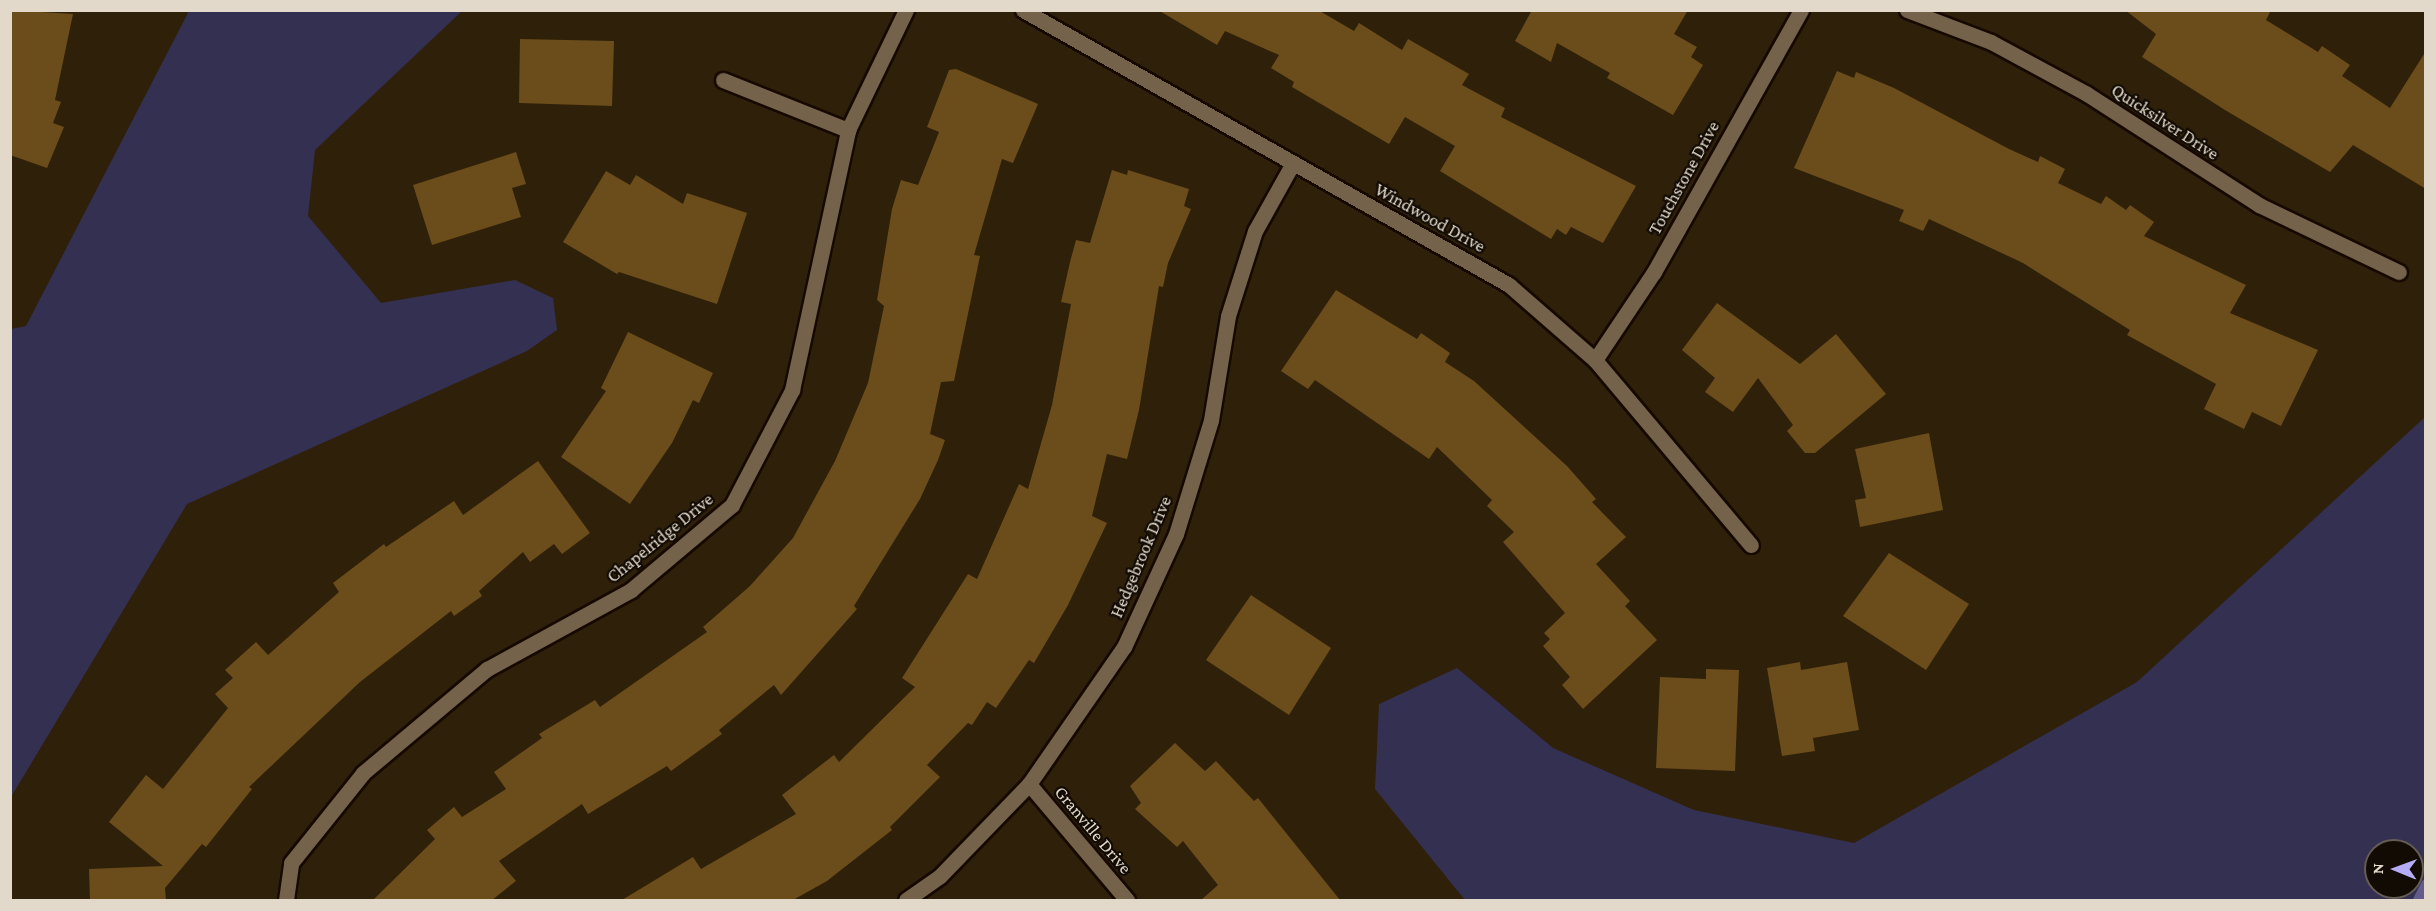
<!DOCTYPE html>
<style>
body{margin:0}
#map{position:relative;width:2436px;height:911px;overflow:hidden;background:#2f2009;font-family:"Crimson Pro",serif}
div>[style]{position:absolute}
.green>*{inset:0;background:#343051}
.stream>*{height:10px;margin:-5px;padding:0 5px;transform-origin:5px;border-radius:5px;background:#625c8c}
.building>*{inset:0;background:#6b4c1b}
.roads{filter:drop-shadow(2px 0 #160900) drop-shadow(-2px 0 #160900) drop-shadow(0 2px #160900) drop-shadow(0 -2px #160900)}
.minor>*{height:15px;margin:-7.5px;padding:0 7.5px;transform-origin:7.5px;border-radius:7.5px;background:#74624a}
span{translate:-50% -50%;white-space:nowrap;text-align:center;line-height:1.15;-webkit-text-stroke:4.5px #110b03;paint-order:stroke}
.street-label{font-size:18px;color:#e3d9cb}
.frame{position:absolute;inset:0;border:12px solid #e3d9cb;pointer-events:none}
.north{position:absolute;left:2364px;top:839px;width:60px;height:60px;box-sizing:border-box;background:#110b03;border:2px solid #655d53;border-radius:50%;rotate:271deg;font-size:16px;font-weight:700;line-height:24px;text-align:center;color:#e3d9cb}
.north::after{content:'';display:block;margin:auto;width:21px;height:27px;background:#b5acf8;clip-path:polygon(50% 0,100% 100%,50% 72%,0 100%)}
</style>
<div id="map">
<div class="green">
<i style="clip-path:polygon(189px 11px,462px 11px,315px 150px,308px 216px,381px 303px,515px 280px,553px 298px,557px 330px,527px 351px,187px 504px,11px 797px,11px 329px,26px 326px)"></i>
<i style="clip-path:polygon(evenodd,2425px 417px,2425px 900px,1465px 900px,1375px 789px,1379px 704px,1457px 668px,1553px 748px,1694px 810px,1854px 843px,2137px 682px,2425px 417px,2376px 851px,2412px 851px,2412px 887px,2376px 887px,2376px 851px)"></i>
</div>
<div class="stream">
<i style="left:2418px;top:900px;width:18px;rotate:-63deg"></i>
</div>
<div class="building">
<i style="clip-path:polygon(10px 10px,73px 14px,55px 100px,61px 102px,53px 123px,64px 127px,47px 168px,10px 155px)"></i>
<i style="clip-path:polygon(1158px 10px,1318px 10px,1354px 31px,1359px 23px,1402px 50px,1408px 39px,1469px 74px,1462px 85px,1505px 108px,1501px 117px,1636px 186px,1603px 243px,1571px 227px,1566px 235px,1557px 229px,1551px 239px,1440px 171px,1455px 146px,1405px 117px,1389px 144px,1292px 87px,1294px 82px,1271px 68px,1279px 55px,1225px 31px,1217px 45px)"></i>
<i style="clip-path:polygon(1532px 10px,1688px 10px,1674px 34px,1697px 47px,1691px 57px,1703px 65px,1673px 115px,1607px 78px,1610px 73px,1557px 43px,1551px 62px,1515px 41px)"></i>
<i style="clip-path:polygon(2125px 10px,2271px 10px,2266px 20px,2318px 52px,2322px 46px,2350px 65px,2342px 76px,2390px 108px,2426px 51px,2426px 189px,2353px 145px,2330px 172px,2225px 110px,2142px 57px,2156px 34px)"></i>
<i style="clip-path:polygon(520px 39px,614px 41px,612px 106px,519px 103px)"></i>
<i style="clip-path:polygon(956px 69px,1038px 104px,1013px 163px,1002px 159px,974px 255px,980px 256px,954px 381px,941px 382px,930px 434px,945px 440px,938px 460px,920px 499px,854px 606px,857px 609px,781px 695px,774px 685px,719px 730px,722px 734px,671px 771px,667px 766px,588px 814px,582px 804px,499px 861px,516px 881px,492px 900px,373px 900px,435px 839px,427px 830px,454px 807px,462px 817px,506px 789px,494px 772px,542px 738px,539px 734px,595px 700px,600px 707px,707px 632px,703px 627px,750px 586px,793px 538px,835px 461px,868px 383px,884px 306px,877px 300px,892px 209px,901px 180px,918px 185px,939px 132px,927px 127px,949px 70px)"></i>
<i style="clip-path:polygon(1837px 71px,1854px 78px,1856px 72px,1894px 88px,2009px 149px,2038px 162px,2040px 156px,2065px 169px,2058px 183px,2101px 204px,2106px 196px,2126px 210px,2130px 205px,2154px 222px,2144px 236px,2246px 285px,2230px 313px,2318px 350px,2281px 426px,2252px 412px,2244px 429px,2204px 409px,2216px 384px,2127px 335px,2130px 330px,2023px 263px,1929px 219px,1923px 231px,1899px 221px,1904px 210px,1794px 168px)"></i>
<i style="clip-path:polygon(516px 152px,526px 184px,512px 188px,521px 217px,432px 245px,413px 185px)"></i>
<i style="clip-path:polygon(1112px 170px,1127px 175px,1128px 170px,1189px 189px,1184px 206px,1191px 209px,1168px 263px,1163px 287px,1159px 286px,1139px 410px,1127px 459px,1107px 454px,1092px 516px,1107px 523px,1068px 605px,1034px 663px,1029px 660px,996px 708px,987px 702px,972px 725px,968px 723px,927px 765px,940px 777px,890px 827px,892px 830px,827px 881px,793px 900px,622px 900px,693px 857px,701px 869px,796px 814px,782px 795px,834px 755px,839px 762px,915px 687px,902px 678px,968px 574px,977px 579px,1019px 484px,1028px 489px,1052px 405px,1071px 304px,1061px 302px,1070px 262px,1076px 240px,1090px 243px)"></i>
<i style="clip-path:polygon(606px 171px,630px 185px,636px 175px,683px 204px,687px 193px,747px 213px,717px 304px,619px 272px,617px 274px,563px 242px)"></i>
<i style="clip-path:polygon(1336px 290px,1417px 339px,1421px 333px,1450px 353px,1445px 362px,1474px 381px,1567px 466px,1596px 499px,1592px 502px,1626px 537px,1596px 564px,1630px 601px,1625px 606px,1657px 640px,1583px 709px,1562px 685px,1570px 677px,1543px 646px,1550px 639px,1544px 633px,1565px 613px,1503px 542px,1514px 532px,1487px 506px,1492px 500px,1437px 447px,1429px 459px,1315px 380px,1308px 389px,1281px 371px)"></i>
<i style="clip-path:polygon(1717px 303px,1800px 364px,1836px 334px,1886px 394px,1815px 453px,1805px 453px,1787px 431px,1793px 425px,1758px 378px,1733px 412px,1705px 392px,1715px 378px,1682px 350px)"></i>
<i style="clip-path:polygon(628px 332px,713px 373px,699px 403px,693px 400px,672px 443px,630px 504px,561px 457px,606px 391px,601px 388px)"></i>
<i style="clip-path:polygon(1929px 433px,1943px 510px,1860px 527px,1855px 500px,1866px 498px,1855px 449px)"></i>
<i style="clip-path:polygon(538px 461px,590px 533px,562px 554px,554px 544px,530px 562px,523px 552px,479px 591px,482px 596px,454px 616px,451px 611px,360px 682px,249px 787px,252px 789px,206px 847px,202px 844px,165px 888px,166px 900px,90px 900px,89px 869px,163px 866px,109px 822px,146px 775px,163px 789px,228px 708px,215px 694px,233px 678px,225px 670px,256px 642px,268px 655px,339px 592px,333px 583px,384px 544px,386px 547px,454px 501px,463px 515px)"></i>
<i style="clip-path:polygon(1889px 553px,1969px 604px,1926px 670px,1843px 616px)"></i>
<i style="clip-path:polygon(1251px 595px,1331px 648px,1289px 715px,1206px 660px)"></i>
<i style="clip-path:polygon(1800px 662px,1801px 670px,1847px 662px,1859px 730px,1813px 738px,1815px 751px,1782px 756px,1767px 668px)"></i>
<i style="clip-path:polygon(1706px 669px,1739px 670px,1735px 771px,1656px 768px,1660px 677px,1706px 679px)"></i>
<i style="clip-path:polygon(1175px 743px,1205px 771px,1216px 761px,1254px 801px,1258px 798px,1340px 900px,1201px 900px,1218px 885px,1183px 841px,1177px 847px,1135px 809px,1141px 803px,1130px 786px)"></i>
</div>
<div class="roads">
<div class="minor">
<i style="left:1023px;top:10px;width:558px;rotate:29.5deg"></i>
<i style="left:1509px;top:285px;width:114px;rotate:41.1deg"></i>
<i style="left:1595px;top:360px;width:242px;rotate:49.9deg"></i>
<i style="left:1907px;top:10px;width:90px;rotate:20.9deg"></i>
<i style="left:1991px;top:42px;width:109px;rotate:28.4deg"></i>
<i style="left:2087px;top:94px;width:205px;rotate:32.8deg"></i>
<i style="left:2259px;top:205px;width:155px;rotate:25.6deg"></i>
<i style="left:723px;top:80px;width:135px;rotate:21.8deg"></i>
<i style="left:1595px;top:360px;width:106px;rotate:-56.2deg"></i>
<i style="left:1654px;top:272px;width:300px;rotate:-60.7deg"></i>
<i style="left:1029px;top:784px;width:152px;rotate:49.8deg"></i>
<i style="left:286px;top:900px;width:37px;rotate:-82deg"></i>
<i style="left:291px;top:863px;width:115px;rotate:-51.3deg"></i>
<i style="left:363px;top:773px;width:162px;rotate:-40deg"></i>
<i style="left:487px;top:669px;width:164px;rotate:-28.7deg"></i>
<i style="left:631px;top:590px;width:132px;rotate:-40.1deg"></i>
<i style="left:732px;top:505px;width:130px;rotate:-62.4deg"></i>
<i style="left:792px;top:390px;width:266px;rotate:-77.8deg"></i>
<i style="left:848px;top:130px;width:133px;rotate:-64.2deg"></i>
<i style="left:906px;top:900px;width:42px;rotate:-35.2deg"></i>
<i style="left:940px;top:876px;width:128px;rotate:-45.9deg"></i>
<i style="left:1029px;top:784px;width:167px;rotate:-55.3deg"></i>
<i style="left:1124px;top:647px;width:124px;rotate:-65.3deg"></i>
<i style="left:1176px;top:534px;width:119px;rotate:-72.9deg"></i>
<i style="left:1211px;top:420px;width:105px;rotate:-80.7deg"></i>
<i style="left:1228px;top:316px;width:89px;rotate:-72.4deg"></i>
<i style="left:1255px;top:231px;width:78px;rotate:-60.8deg"></i>
</div>
</div>
<div class="street-label">
<span style="left:2165px;top:122px;rotate:33deg">Quicksilver Drive</span>
<span style="left:1684px;top:178px;rotate:-61deg">Touchstone Drive</span>
<span style="left:1430px;top:218px;rotate:29deg">Windwood Drive</span>
<span style="left:660px;top:538px;rotate:-39deg">Chapelridge Drive</span>
<span style="left:1141px;top:557px;rotate:-67deg">Hedgebrook Drive</span>
<span style="left:1093px;top:830px;rotate:50deg">Granville Drive</span>
</div>
<div class="frame"></div>
<div class="north">N</div>
</div>
